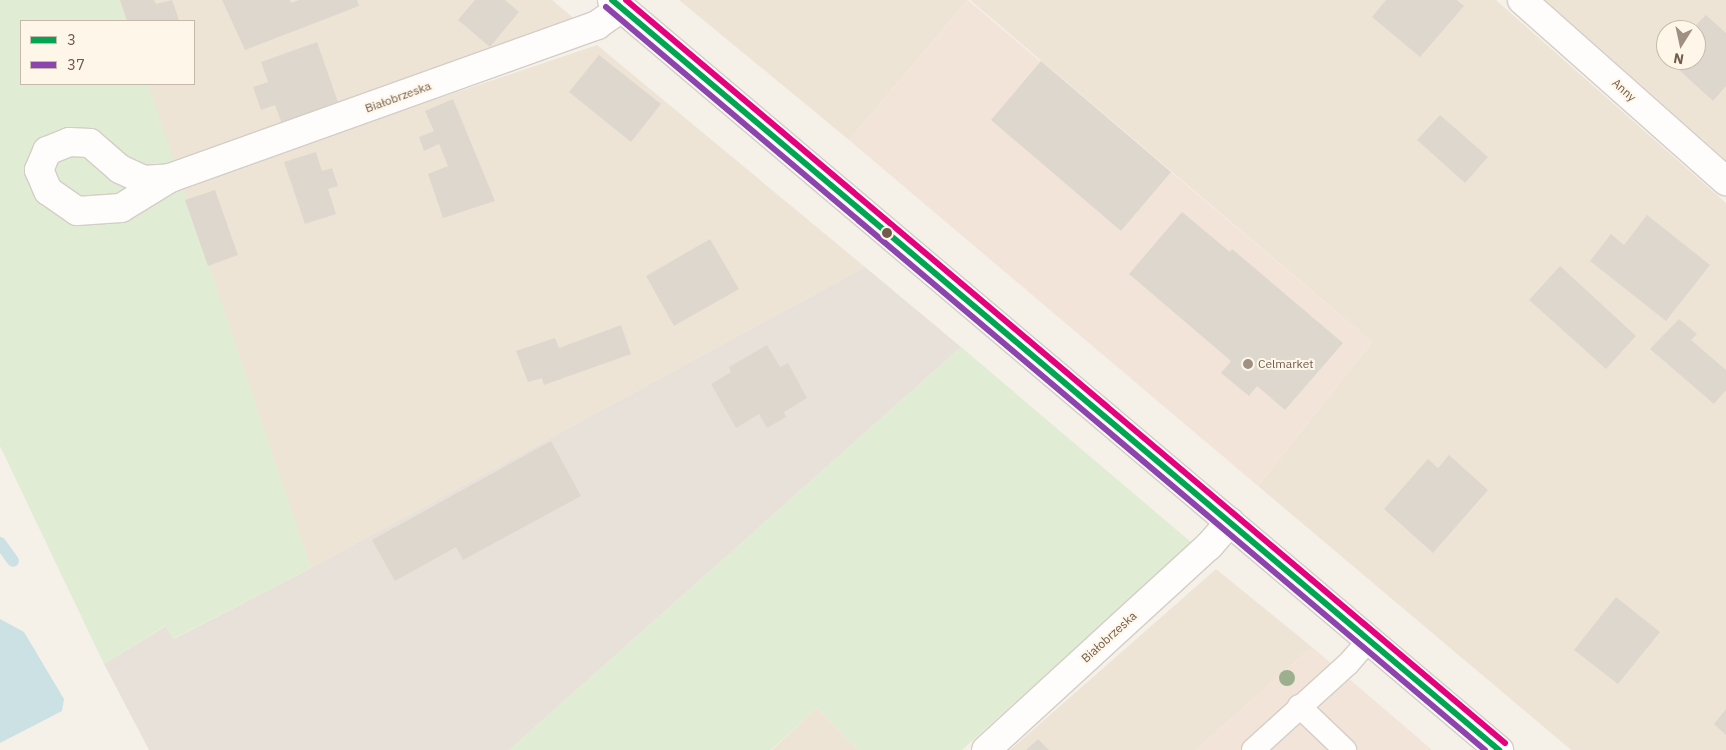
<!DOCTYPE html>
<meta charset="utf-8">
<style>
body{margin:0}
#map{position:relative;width:1726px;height:750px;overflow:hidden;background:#f5f1e8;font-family:"IBM Plex Sans",sans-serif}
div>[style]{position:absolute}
.residential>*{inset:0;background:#eee4d6}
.commercial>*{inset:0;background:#f3e4d9}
.industrial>*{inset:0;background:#e7e1d9}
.green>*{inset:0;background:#e0ecd4}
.water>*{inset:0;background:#cbe1e4}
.stream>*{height:12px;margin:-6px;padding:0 6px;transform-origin:6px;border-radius:6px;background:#cbe1e4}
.building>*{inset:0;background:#ded7ce}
.roads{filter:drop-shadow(1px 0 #d4cec7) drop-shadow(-1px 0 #d4cec7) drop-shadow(0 1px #d4cec7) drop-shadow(0 -1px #d4cec7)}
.lane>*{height:22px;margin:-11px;padding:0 11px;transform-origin:11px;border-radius:11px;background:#fefdfc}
.street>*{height:28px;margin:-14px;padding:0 14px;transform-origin:14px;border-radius:14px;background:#fefdfc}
.secondary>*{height:28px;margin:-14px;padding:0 14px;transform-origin:14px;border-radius:14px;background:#fefdfc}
.bus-1>*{height:6px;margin:-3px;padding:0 3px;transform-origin:3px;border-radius:3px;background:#00a651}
.bus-2>*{height:6px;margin:-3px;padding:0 3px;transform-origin:3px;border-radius:3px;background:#8e44ad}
.bus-3>*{height:6px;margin:-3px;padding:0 3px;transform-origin:3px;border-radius:3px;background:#e5007d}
.trees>*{width:16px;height:16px;margin:-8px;border-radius:50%;background:#9cb08f}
.dots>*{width:14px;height:14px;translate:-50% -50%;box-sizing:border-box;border:2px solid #fef7e9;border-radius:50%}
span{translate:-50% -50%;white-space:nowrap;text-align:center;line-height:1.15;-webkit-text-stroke:4px #fef7e9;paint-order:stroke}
.street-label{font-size:12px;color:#715b4b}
.poi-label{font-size:12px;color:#715b4b}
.left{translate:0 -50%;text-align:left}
.legend{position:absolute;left:20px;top:20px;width:175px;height:65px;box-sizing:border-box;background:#fef7e9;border:1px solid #c6b9aa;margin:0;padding:6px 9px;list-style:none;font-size:15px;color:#715b4b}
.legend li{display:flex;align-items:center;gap:10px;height:25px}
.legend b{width:25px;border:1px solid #c6b9aa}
.north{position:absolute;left:1656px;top:20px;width:50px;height:50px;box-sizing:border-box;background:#fef7e9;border:1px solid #c6b9aa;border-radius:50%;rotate:190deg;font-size:14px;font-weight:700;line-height:20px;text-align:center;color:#715b4b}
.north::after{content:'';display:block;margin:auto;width:18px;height:22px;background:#9f9082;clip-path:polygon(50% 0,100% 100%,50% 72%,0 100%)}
</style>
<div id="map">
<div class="residential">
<i style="clip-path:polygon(117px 0,552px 0,577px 21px,172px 166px,145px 84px,194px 84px,194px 21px,124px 21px)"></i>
<i style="clip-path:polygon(679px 0,968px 0,849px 140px)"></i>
<i style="clip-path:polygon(970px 0,1496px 0,1726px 203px,1726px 750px,1571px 750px,1258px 486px,1372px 342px)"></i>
<i style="clip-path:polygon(evenodd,1545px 0,1726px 0,1726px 160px,1545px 0,1666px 30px,1696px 30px,1696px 60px,1666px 60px,1666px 30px)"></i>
<i style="clip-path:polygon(597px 45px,865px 267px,311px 568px,177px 186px)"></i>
<i style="clip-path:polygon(1216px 569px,1312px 647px,1196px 750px,1010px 750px)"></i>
<i style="clip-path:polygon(817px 708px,858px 750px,772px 750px)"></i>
</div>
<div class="commercial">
<i style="clip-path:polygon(968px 0,1372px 342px,1258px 486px,849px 140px)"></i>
<i style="clip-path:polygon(1312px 647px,1432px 750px,1196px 750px)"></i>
</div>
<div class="industrial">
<i style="clip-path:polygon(865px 267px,961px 347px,509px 750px,149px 750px,104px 664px,166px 626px,174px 639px,311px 568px)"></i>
</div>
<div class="green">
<i style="clip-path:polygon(0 0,119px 0,127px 21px,21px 21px,21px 84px,148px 84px,311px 568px,173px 639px,165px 626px,104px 664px,0 446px)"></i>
<i style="clip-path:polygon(961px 347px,1192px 543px,962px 750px,858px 750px,817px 708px,771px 750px,509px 750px)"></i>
</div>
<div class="water">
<i style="clip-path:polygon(0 619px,24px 632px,64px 699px,62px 711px,0 743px)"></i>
</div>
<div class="stream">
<i style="left:0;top:543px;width:22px;rotate:54deg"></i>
</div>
<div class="building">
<i style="clip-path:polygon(120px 0,154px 0,156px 4px,172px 0,179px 20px,127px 21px)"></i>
<i style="clip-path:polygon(222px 0,290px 0,291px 3px,299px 0,357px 0,359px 6px,245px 50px)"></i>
<i style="clip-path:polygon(475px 0,505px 0,519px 12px,490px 47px,458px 20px)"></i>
<i style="clip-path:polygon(1386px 0,1457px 0,1464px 6px,1420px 57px,1372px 17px)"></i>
<i style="clip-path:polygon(1706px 15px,1726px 33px,1726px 86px,1713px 101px,1668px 60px,1696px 60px,1696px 30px,1691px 30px)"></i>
<i style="clip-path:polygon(317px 42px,339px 105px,282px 124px,275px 105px,261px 110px,253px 87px,268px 82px,261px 62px)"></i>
<i style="clip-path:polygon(599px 55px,661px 104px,631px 142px,569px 92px)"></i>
<i style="clip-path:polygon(1041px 61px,1171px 172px,1121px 231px,991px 120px)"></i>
<i style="clip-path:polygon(453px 99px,495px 201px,443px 218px,428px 174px,448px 166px,439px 144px,424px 151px,419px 137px,434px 131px,425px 111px)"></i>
<i style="clip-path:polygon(1440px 115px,1488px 157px,1465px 183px,1417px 140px)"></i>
<i style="clip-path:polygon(316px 152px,322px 171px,332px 168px,338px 186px,328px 189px,336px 214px,305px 224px,284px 162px)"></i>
<i style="clip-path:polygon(215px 190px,238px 255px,208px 266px,185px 200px)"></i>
<i style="clip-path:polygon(1182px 212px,1230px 252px,1232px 249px,1343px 343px,1285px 410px,1257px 386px,1249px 396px,1221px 373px,1231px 361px,1129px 274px)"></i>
<i style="clip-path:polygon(1647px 215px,1710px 265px,1666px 321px,1590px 261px,1611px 234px,1624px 245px)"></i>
<i style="clip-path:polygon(710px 239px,739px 289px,674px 326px,646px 276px)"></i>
<i style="clip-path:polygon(1560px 266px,1636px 336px,1606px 369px,1529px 300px)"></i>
<i style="clip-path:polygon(1679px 319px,1697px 334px,1691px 340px,1726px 370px,1726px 390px,1714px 404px,1650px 349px)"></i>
<i style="clip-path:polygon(621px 325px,631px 354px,544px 385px,542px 378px,528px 382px,516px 351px,555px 338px,559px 348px)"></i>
<i style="clip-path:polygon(767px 345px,780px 367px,788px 363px,807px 398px,784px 412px,786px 417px,767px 428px,759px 414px,736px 428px,711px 384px,731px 372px,729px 367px)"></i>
<i style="clip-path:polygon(551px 441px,581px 496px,463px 560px,456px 547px,395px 581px,372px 540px)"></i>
<i style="clip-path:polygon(1449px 455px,1488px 490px,1433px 553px,1384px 509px,1428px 459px,1438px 468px)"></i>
<i style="clip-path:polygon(1616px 597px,1660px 632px,1618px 684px,1574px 650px)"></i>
<i style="clip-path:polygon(1726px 709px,1726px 735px,1714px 724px)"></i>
<i style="clip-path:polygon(1038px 739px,1049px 750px,1026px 750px)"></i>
</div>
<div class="roads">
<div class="lane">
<i style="left:1299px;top:706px;width:64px;rotate:43.7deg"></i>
<i style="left:1253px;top:750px;width:128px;rotate:-42.2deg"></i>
<i style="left:1348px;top:664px;width:32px;rotate:-49deg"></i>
</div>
<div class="street">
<i style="left:1522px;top:0;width:273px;rotate:41.6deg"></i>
<i style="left:170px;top:178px;width:57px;rotate:148.5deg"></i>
<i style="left:121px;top:208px;width:44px;rotate:176.1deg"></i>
<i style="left:77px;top:211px;width:35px;rotate:-145deg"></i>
<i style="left:48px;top:191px;width:23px;rotate:-113deg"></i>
<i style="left:39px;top:170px;width:21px;rotate:-67deg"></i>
<i style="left:47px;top:151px;width:24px;rotate:-22deg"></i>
<i style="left:69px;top:142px;width:21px;rotate:3deg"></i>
<i style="left:90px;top:143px;width:40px;rotate:41deg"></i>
<i style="left:120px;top:169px;width:26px;rotate:25deg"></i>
<i style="left:144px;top:180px;width:26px;rotate:-4deg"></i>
<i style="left:170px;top:178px;width:454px;rotate:-19.7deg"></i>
<i style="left:597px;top:25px;width:29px;rotate:-35deg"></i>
<i style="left:986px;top:750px;width:302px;rotate:-42.5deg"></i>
<i style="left:1209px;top:546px;width:32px;rotate:-49deg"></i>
</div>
<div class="secondary">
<i style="left:612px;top:0;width:1162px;rotate:40.22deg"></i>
</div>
</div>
<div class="bus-1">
<i style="left:612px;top:0;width:1162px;rotate:40.22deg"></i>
</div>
<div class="bus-2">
<i style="left:606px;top:7px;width:1151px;rotate:40.21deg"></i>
</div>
<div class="bus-3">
<i style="left:626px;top:0;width:1151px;rotate:40.21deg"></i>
</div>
<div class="trees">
<i style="left:1287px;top:678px"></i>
</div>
<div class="dots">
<i style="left:887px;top:233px;background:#715b4b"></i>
<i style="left:1248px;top:364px;background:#9f9082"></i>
</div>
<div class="street-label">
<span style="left:1624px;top:90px;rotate:42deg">Anny</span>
<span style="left:398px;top:97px;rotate:-20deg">Białobrzeska</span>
<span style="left:1109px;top:637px;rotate:-42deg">Białobrzeska</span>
</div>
<div class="poi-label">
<span class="left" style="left:1258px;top:364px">Celmarket</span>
</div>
<ul class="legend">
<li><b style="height:6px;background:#00a651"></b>3</li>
<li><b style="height:6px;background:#8e44ad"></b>37</li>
</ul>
<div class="north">N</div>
</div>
